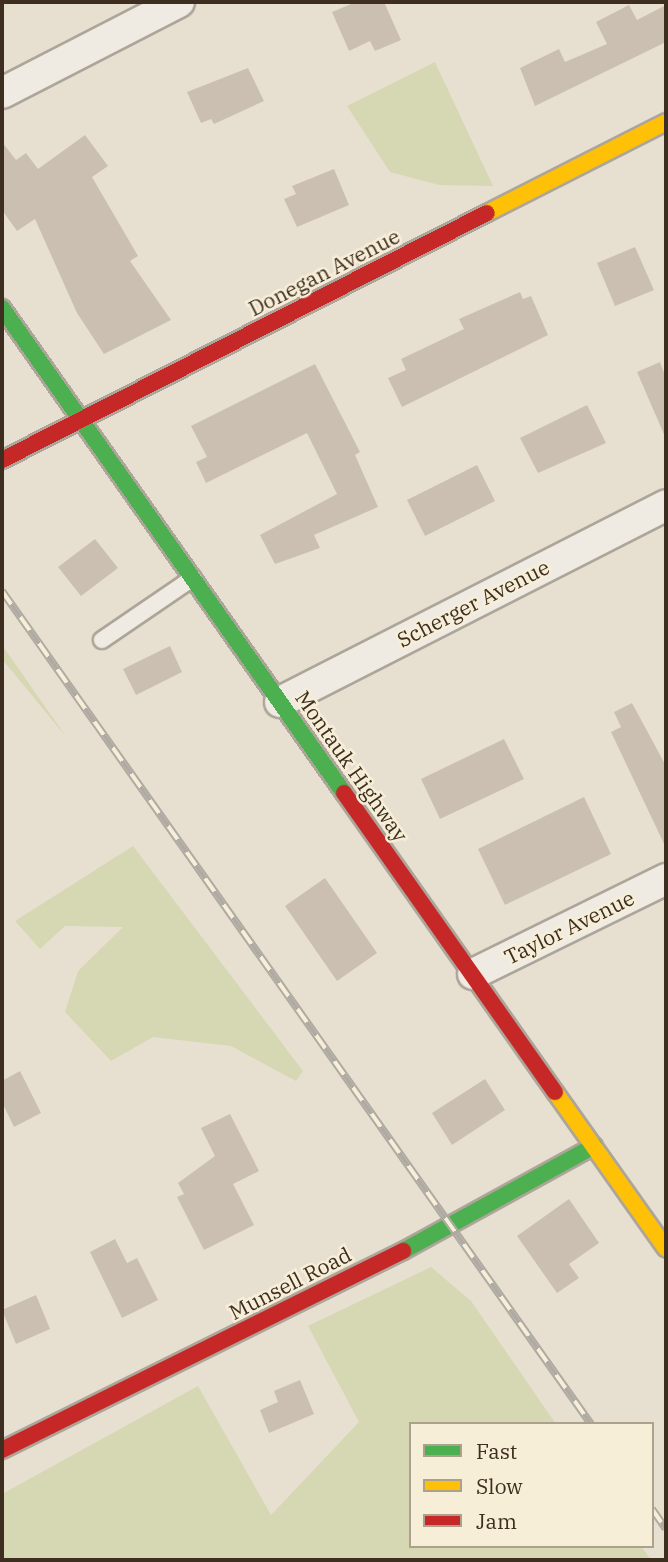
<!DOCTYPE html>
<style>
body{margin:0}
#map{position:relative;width:668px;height:1562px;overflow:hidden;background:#e7e0d1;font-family:"IBM Plex Serif",serif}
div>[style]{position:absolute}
.green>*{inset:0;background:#d6d7b3}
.building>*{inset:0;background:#cbbfb2}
.roads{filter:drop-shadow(2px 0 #ada599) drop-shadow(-2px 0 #ada599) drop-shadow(0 2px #ada599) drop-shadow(0 -2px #ada599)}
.lane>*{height:16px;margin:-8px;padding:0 8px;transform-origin:8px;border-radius:8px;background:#efebe3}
.street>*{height:30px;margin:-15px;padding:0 15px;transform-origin:15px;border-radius:15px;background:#efebe3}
.fast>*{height:16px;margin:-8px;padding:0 8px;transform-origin:8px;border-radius:8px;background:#4caf50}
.slow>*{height:16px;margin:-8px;padding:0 8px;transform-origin:8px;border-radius:8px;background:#ffc107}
.jam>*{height:16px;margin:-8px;padding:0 8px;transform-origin:8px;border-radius:8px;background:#c62828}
.rail>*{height:8px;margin-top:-4px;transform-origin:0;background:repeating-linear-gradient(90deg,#f7eed8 0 16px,#afaaa2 0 32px);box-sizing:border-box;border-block:2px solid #afaaa2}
span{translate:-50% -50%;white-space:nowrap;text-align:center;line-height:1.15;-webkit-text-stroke:5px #f7eed8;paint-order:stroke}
.street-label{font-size:21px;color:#3d2e20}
.frame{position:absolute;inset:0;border:4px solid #3d2e20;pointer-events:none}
.legend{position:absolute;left:409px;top:1422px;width:245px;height:126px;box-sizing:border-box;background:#f7eed8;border:2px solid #ada18e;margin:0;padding:9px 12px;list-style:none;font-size:21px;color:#3d2e20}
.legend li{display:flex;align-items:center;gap:14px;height:35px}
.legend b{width:35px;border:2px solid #ada18e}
</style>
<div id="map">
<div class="green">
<i style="clip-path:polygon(435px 62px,493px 186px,439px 185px,390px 172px,347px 106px)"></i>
<i style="clip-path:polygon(2px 645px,67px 738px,2px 659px)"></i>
<i style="clip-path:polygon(133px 846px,303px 1071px,296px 1081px,231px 1046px,153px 1037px,111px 1061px,65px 1012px,78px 971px,123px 927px,65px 926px,40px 949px,15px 921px)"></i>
<i style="clip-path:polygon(431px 1267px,471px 1301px,556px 1424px,411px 1424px,411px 1546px,641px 1546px,651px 1560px,2px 1560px,2px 1494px,198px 1386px,271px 1515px,359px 1422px,308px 1326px)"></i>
</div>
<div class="building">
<i style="clip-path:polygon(356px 2px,384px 2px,401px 40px,375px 51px,370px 41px,349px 51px,332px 12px)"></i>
<i style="clip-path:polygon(629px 5px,637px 20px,666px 5px,666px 42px,535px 106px,520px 68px,559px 49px,565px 62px,607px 44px,596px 22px)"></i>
<i style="clip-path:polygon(248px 68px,264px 101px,214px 124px,211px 119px,201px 123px,187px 92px)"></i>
<i style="clip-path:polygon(85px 135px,108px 166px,92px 177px,138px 256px,130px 261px,171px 320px,104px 354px,77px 313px,35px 219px,17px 231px,2px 210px,2px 142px,16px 160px,26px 153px,38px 169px)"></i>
<i style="clip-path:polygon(334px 169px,349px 205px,297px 227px,284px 199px,296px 194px,292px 186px)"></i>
<i style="clip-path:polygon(635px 247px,654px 290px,615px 306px,597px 263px)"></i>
<i style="clip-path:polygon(520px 292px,523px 299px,531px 296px,548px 335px,402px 407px,388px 378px,406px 370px,401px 359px,464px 329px,459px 319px)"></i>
<i style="clip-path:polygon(660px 362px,666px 378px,666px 439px,637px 372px)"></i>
<i style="clip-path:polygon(315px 364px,360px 452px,355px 455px,378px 507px,314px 535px,320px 548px,275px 564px,260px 535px,337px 494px,307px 433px,206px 483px,196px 462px,207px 457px,191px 426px)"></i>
<i style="clip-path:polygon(587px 405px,606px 443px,538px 473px,520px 438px)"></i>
<i style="clip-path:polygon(477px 465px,495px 501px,425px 536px,407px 500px)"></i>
<i style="clip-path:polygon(95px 539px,118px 568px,81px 596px,58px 567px)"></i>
<i style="clip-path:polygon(170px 646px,182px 672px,136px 695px,123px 669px)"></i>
<i style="clip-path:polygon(632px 703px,666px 766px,666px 848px,611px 732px,621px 727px,614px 712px)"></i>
<i style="clip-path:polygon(504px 739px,524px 779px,440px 819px,421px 779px)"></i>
<i style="clip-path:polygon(584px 797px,611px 854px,505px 905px,478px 849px)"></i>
<i style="clip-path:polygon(325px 878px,377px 953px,337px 981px,285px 906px)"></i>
<i style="clip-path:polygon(20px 1071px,41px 1113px,14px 1127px,2px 1102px,2px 1081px)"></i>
<i style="clip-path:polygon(485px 1079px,505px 1110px,452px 1145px,432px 1113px)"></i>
<i style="clip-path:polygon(230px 1114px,259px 1171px,233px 1184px,254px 1225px,204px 1250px,177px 1197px,184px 1194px,178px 1183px,215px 1156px,201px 1128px)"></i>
<i style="clip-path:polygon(569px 1199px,599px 1243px,569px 1264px,579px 1278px,557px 1293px,517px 1236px)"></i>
<i style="clip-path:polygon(115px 1239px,127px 1263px,137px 1258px,158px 1300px,122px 1318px,90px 1252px)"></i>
<i style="clip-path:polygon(36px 1295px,50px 1329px,16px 1344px,2px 1310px)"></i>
<i style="clip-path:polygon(300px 1380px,314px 1414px,269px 1433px,260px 1410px,278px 1402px,274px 1391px)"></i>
</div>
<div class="roads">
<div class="lane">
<i style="left:102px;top:640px;width:110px;rotate:-34.3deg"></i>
</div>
<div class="street">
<i style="left:2px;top:93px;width:199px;rotate:-27.2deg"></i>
<i style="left:280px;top:702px;width:433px;rotate:-27deg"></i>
<i style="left:473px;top:974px;width:215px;rotate:-26.2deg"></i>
</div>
<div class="fast">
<i style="left:2px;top:308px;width:593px;rotate:54.81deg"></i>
<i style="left:403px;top:1251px;width:218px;rotate:-28.8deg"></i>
</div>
<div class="slow">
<i style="left:487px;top:213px;width:201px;rotate:-26.9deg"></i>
<i style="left:555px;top:1092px;width:192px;rotate:54.7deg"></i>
</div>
<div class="jam">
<i style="left:2px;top:460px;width:544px;rotate:-26.99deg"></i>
<i style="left:344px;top:793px;width:366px;rotate:54.8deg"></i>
<i style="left:2px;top:1450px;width:448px;rotate:-26.4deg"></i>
</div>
</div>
<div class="rail">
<i style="left:2px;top:591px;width:1020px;rotate:54.74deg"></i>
<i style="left:652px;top:1509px;width:24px;rotate:55deg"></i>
</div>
<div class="street-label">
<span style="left:324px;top:272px;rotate:-27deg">Donegan Avenue</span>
<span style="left:473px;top:603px;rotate:-27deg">Scherger Avenue</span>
<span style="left:352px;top:766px;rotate:55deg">Montauk Highway</span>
<span style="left:569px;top:927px;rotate:-26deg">Taylor Avenue</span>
<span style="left:290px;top:1283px;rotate:-27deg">Munsell Road</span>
</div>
<div class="frame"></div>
<ul class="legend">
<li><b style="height:9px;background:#4caf50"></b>Fast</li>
<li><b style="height:9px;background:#ffc107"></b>Slow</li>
<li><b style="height:9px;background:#c62828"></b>Jam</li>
</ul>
</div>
